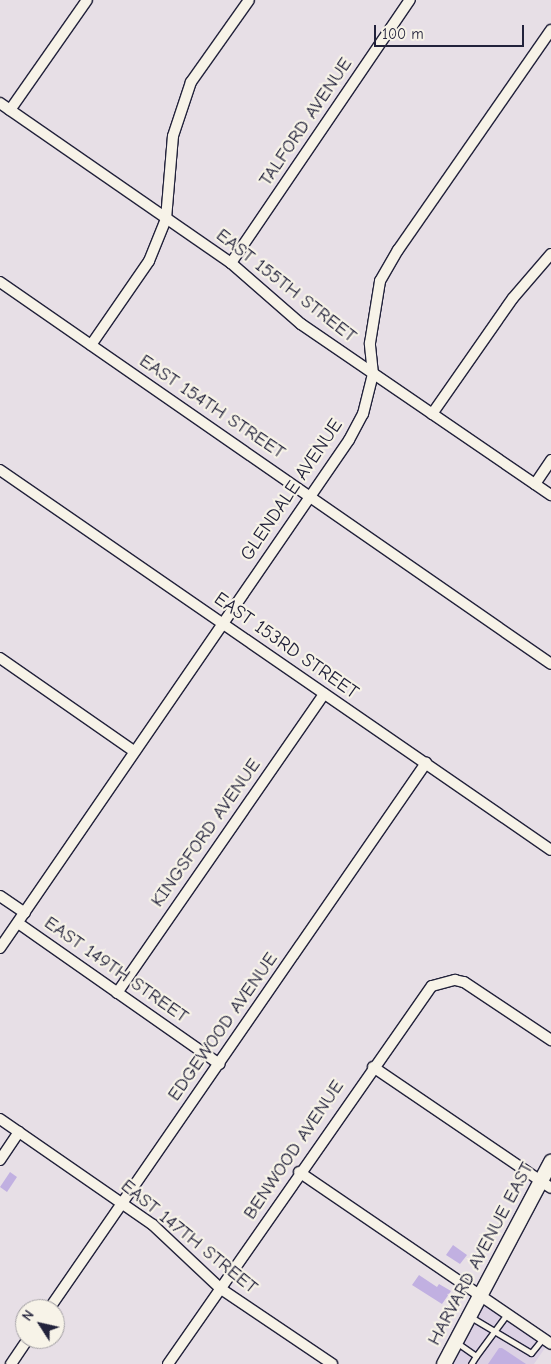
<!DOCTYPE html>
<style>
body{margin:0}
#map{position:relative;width:551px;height:1364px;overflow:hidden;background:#e7dfe6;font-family:"Comic Neue",sans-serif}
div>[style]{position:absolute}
.built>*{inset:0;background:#dcd1e4}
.building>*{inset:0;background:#c1b0e1}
.roads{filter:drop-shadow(1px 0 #22223b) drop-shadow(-1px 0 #22223b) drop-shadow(0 1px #22223b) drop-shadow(0 -1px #22223b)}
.service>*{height:5px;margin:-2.5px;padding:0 2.5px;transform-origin:2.5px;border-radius:2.5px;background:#f7f3e8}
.minor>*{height:10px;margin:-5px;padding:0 5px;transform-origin:5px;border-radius:5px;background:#f7f3e8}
.secondary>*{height:14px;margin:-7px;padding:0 7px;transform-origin:7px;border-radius:7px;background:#f7f3e8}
span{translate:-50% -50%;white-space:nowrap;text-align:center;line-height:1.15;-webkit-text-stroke:4.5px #f7f3e8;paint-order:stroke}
.street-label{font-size:19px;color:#22223b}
.north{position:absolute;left:15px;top:1299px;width:50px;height:50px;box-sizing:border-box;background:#f7f3e8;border:1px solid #a29fa3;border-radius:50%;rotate:305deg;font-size:14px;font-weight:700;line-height:20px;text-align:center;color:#22223b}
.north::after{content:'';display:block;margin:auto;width:18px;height:22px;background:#22223b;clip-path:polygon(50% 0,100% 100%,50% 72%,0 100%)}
.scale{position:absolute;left:374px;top:25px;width:150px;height:22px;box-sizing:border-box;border:2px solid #22223b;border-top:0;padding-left:6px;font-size:15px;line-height:18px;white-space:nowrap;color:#22223b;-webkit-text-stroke:4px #f7f3e8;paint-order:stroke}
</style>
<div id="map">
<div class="built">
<i style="clip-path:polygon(480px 1295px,549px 1342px,534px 1364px,444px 1364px)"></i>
</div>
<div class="building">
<i style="clip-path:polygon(10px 1172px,17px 1177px,7px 1192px,0 1187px)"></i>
<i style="clip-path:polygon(453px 1245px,467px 1255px,460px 1264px,446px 1255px)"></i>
<i style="clip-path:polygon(419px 1275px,437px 1287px,439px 1284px,451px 1291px,442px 1304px,412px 1285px)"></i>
<i style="clip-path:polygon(499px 1348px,502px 1348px,526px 1364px,488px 1364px)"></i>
</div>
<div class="roads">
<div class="service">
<i style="left:469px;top:1316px;width:72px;rotate:30.8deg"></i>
<i style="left:531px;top:1353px;width:19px;rotate:-51deg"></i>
<i style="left:456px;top:1342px;width:24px;rotate:35deg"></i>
<i style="left:476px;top:1356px;width:52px;rotate:-53.6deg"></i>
<i style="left:471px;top:1364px;width:9px;rotate:-58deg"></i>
</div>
<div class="minor">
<i style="left:0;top:103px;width:281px;rotate:34.7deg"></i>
<i style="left:231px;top:263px;width:93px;rotate:41.1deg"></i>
<i style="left:301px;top:324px;width:303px;rotate:34.4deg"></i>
<i style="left:10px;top:110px;width:134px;rotate:-55deg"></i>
<i style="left:231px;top:263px;width:318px;rotate:-55.8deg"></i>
<i style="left:0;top:282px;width:670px;rotate:34.73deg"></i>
<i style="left:91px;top:345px;width:102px;rotate:-55.4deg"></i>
<i style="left:149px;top:261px;width:45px;rotate:-68deg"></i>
<i style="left:166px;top:219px;width:83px;rotate:-85.2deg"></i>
<i style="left:173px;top:136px;width:57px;rotate:-71.6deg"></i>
<i style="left:191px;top:82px;width:100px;rotate:-54.7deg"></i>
<i style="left:432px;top:414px;width:141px;rotate:-55.1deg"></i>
<i style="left:513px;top:298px;width:58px;rotate:-49.2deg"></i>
<i style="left:0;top:470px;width:669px;rotate:34.59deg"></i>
<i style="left:535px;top:484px;width:29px;rotate:-56deg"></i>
<i style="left:0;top:658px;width:163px;rotate:34.8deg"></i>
<i style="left:0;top:896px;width:30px;rotate:34deg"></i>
<i style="left:18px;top:923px;width:246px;rotate:35deg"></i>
<i style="left:0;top:948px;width:616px;rotate:-55.51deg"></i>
<i style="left:349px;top:440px;width:30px;rotate:-62deg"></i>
<i style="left:363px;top:414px;width:41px;rotate:-76deg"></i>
<i style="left:373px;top:374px;width:31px;rotate:-96deg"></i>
<i style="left:370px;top:343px;width:63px;rotate:-80.8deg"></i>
<i style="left:380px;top:281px;width:36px;rotate:-60deg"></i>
<i style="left:398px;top:250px;width:268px;rotate:-55.2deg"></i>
<i style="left:117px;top:993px;width:364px;rotate:-55.3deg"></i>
<i style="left:373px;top:1067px;width:215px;rotate:34.2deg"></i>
<i style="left:0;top:1119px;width:186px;rotate:34.7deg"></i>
<i style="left:153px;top:1225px;width:93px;rotate:43.3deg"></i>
<i style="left:221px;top:1289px;width:134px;rotate:34deg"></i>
<i style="left:0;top:1160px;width:34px;rotate:-56deg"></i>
<i style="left:299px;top:1172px;width:305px;rotate:34.3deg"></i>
<i style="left:49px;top:1309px;width:664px;rotate:-55.38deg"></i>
<i style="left:11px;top:1364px;width:30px;rotate:-56deg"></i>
<i style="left:168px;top:1364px;width:461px;rotate:-55.1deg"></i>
<i style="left:432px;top:986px;width:24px;rotate:-15deg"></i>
<i style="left:455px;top:980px;width:9px;rotate:13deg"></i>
<i style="left:464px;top:982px;width:105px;rotate:33.7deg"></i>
</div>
<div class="secondary">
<i style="left:444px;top:1364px;width:229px;rotate:-62.1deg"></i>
</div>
</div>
<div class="street-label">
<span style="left:306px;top:122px;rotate:-56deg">TALFORD AVENUE</span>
<span style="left:286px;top:286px;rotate:38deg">EAST 155TH STREET</span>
<span style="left:212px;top:407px;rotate:34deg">EAST 154TH STREET</span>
<span style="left:292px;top:490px;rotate:-56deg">GLENDALE AVENUE</span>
<span style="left:286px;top:646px;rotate:35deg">EAST 153RD STREET</span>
<span style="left:206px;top:833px;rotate:-55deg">KINGSFORD AVENUE</span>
<span style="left:116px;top:970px;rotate:35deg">EAST 149TH STREET</span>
<span style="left:223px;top:1027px;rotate:-55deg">EDGEWOOD AVENUE</span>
<span style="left:294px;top:1150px;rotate:-56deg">BENWOOD AVENUE</span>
<span style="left:189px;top:1237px;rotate:39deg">EAST 147TH STREET</span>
<span style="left:481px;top:1254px;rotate:-62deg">HARVARD AVENUE EAST</span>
</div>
<div class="north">N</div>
<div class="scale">100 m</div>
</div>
